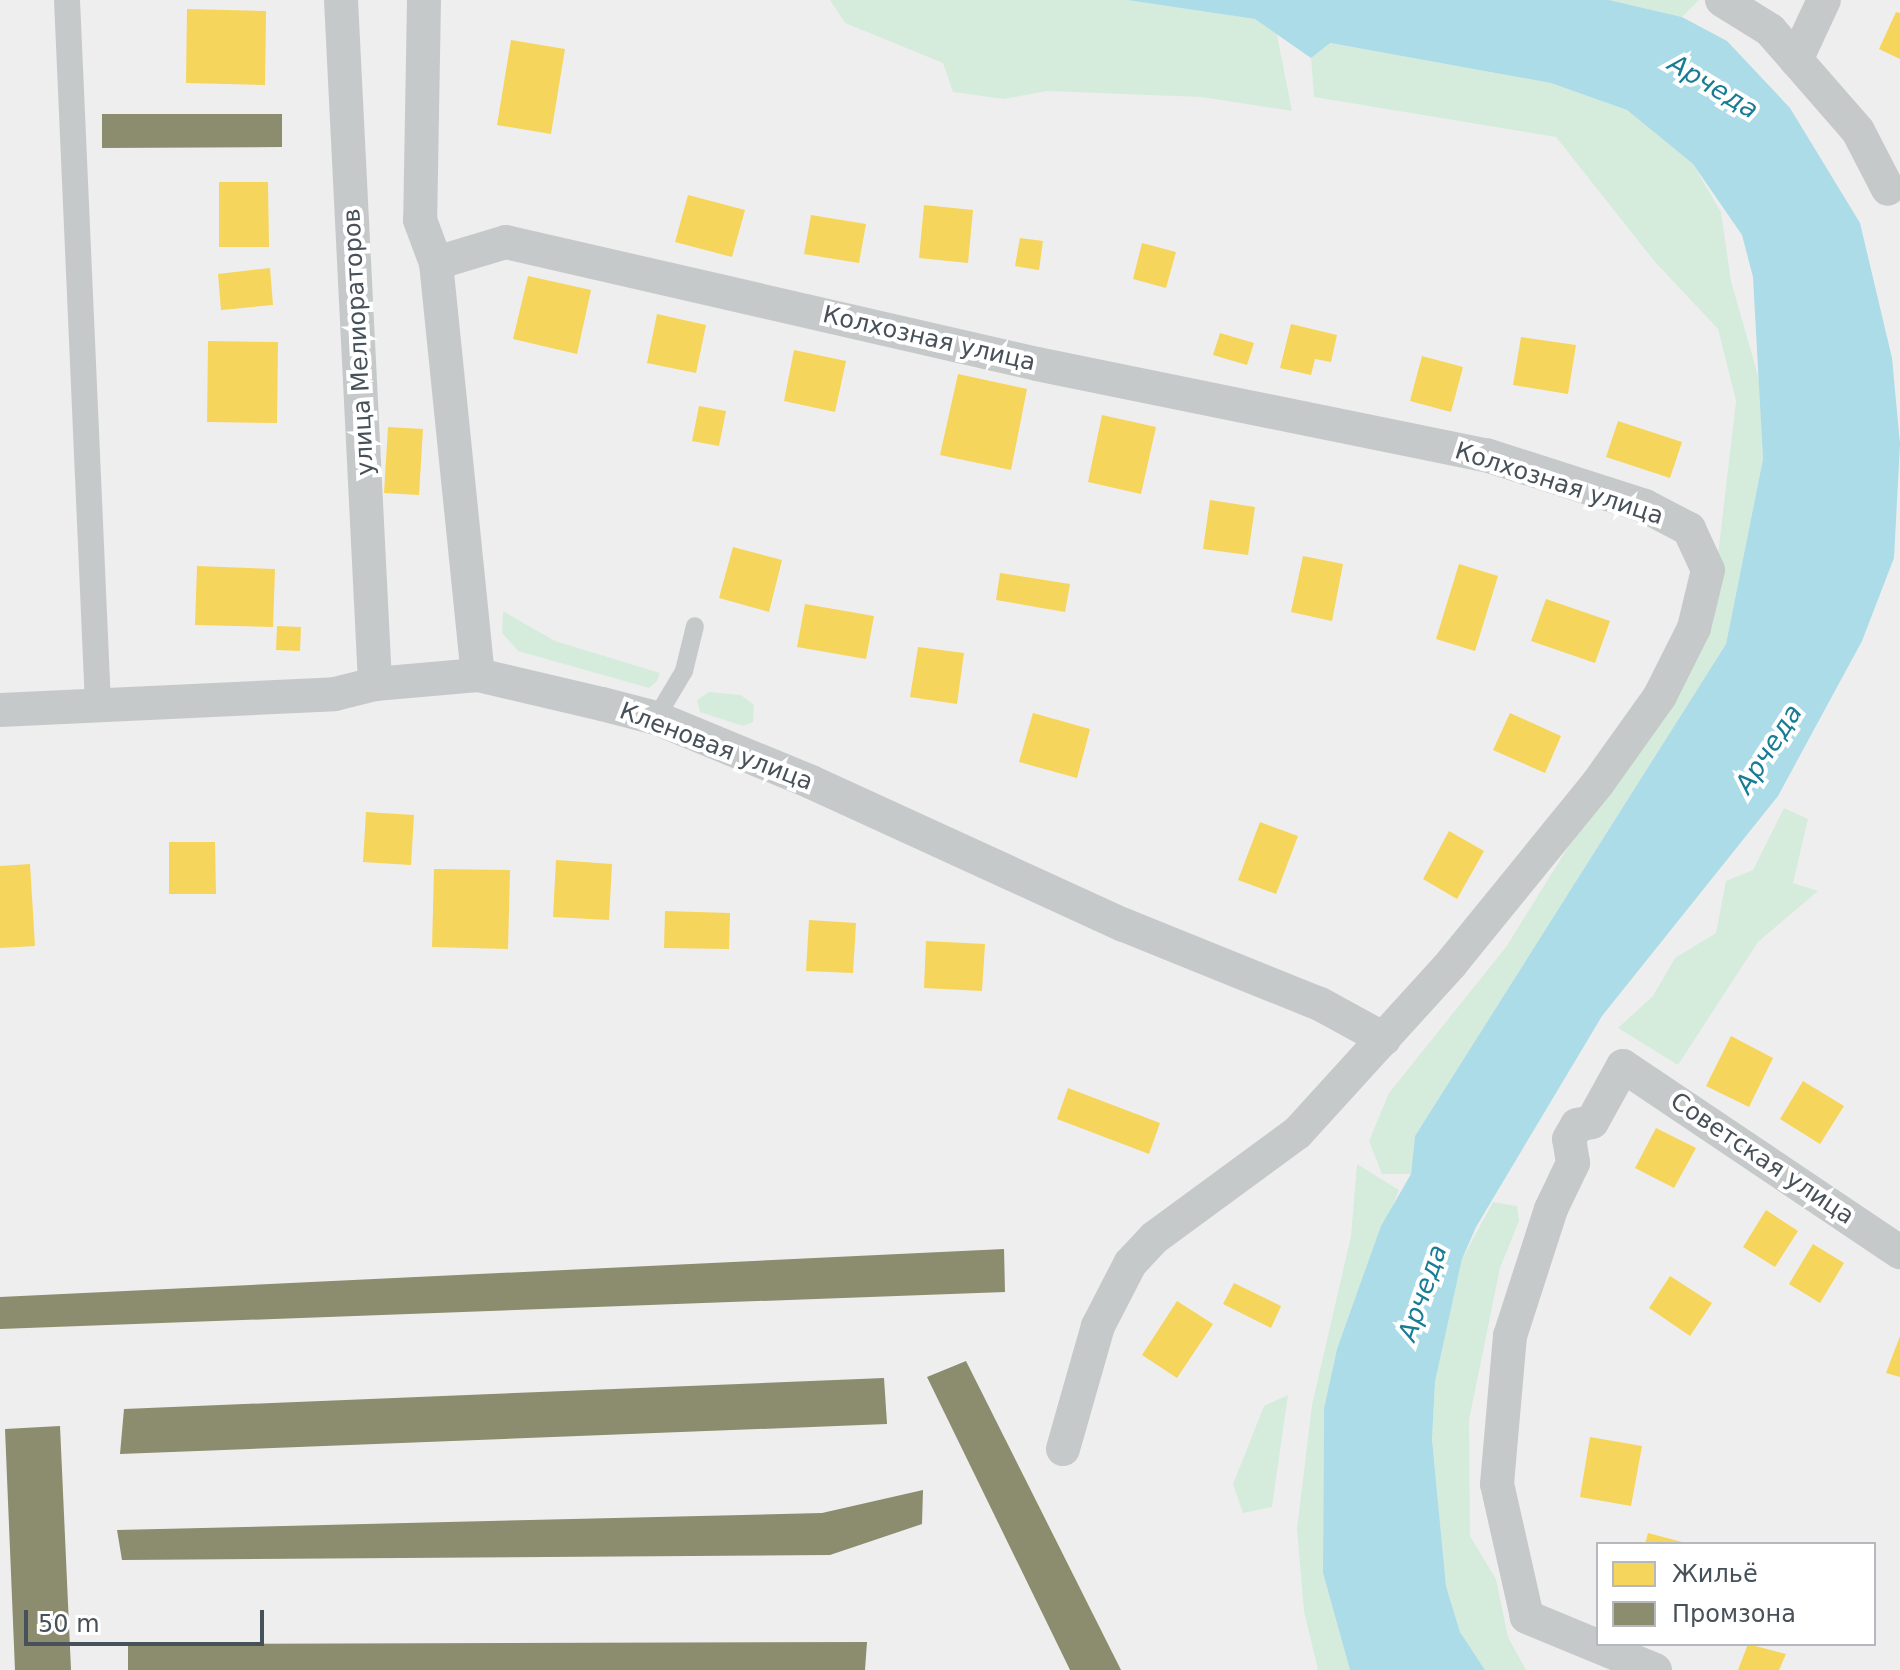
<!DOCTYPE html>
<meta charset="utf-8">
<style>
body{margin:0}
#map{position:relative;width:1900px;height:1670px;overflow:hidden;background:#efeeee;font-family:"DejaVu Sans",sans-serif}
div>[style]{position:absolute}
.green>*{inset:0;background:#d5ecdd}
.water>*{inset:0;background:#acdce7}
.homes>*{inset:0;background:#f6d55c}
.industry>*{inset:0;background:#8c8c6e}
.service>*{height:18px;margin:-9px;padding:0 9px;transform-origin:9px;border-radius:9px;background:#c6c9ca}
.pedestrian>*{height:26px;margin:-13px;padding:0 13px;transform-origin:13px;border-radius:13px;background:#c6c9ca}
.minor>*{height:34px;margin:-17px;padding:0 17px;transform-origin:17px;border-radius:17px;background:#c6c9ca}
span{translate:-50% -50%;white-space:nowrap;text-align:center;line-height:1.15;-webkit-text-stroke:8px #fff;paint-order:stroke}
.street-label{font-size:24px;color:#475159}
.water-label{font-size:26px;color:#187c94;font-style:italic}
.legend{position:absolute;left:1596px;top:1542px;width:280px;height:104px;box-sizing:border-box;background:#fff;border:2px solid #b5b9bd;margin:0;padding:10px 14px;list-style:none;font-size:24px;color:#475159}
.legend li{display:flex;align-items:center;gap:16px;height:40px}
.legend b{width:40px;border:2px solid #b5b9bd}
.scale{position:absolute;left:24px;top:1610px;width:240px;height:36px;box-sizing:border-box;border:4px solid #475159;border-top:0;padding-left:10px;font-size:24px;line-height:28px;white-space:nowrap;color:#475159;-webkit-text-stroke:6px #fff;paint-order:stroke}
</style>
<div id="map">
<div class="green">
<i style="clip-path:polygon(830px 0,1127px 0,1255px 19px,1276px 30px,1292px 111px,1202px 97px,1047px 91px,1004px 99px,953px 92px,943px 63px,845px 23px)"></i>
<i style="clip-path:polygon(1609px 0,1699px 0,1682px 17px)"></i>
<i style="clip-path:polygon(1329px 43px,1551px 83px,1627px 110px,1693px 164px,1721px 212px,1731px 281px,1759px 379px,1763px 459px,1726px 644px,1415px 1136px,1411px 1174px,1382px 1174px,1369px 1141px,1389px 1093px,1506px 947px,1608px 783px,1718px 555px,1736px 401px,1718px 329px,1655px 262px,1556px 137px,1314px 97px,1311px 58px)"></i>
<i style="clip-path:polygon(503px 611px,555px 641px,660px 673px,657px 681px,649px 688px,518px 651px,502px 633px)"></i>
<i style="clip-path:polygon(709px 692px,741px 695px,754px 705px,753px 722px,743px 726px,700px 712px,697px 700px)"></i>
<i style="clip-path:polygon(1784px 808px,1808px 819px,1793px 883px,1818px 891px,1758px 942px,1678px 1065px,1618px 1028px,1653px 996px,1675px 958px,1716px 933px,1726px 881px,1753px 870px)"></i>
<i style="clip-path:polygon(1357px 1164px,1399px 1190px,1337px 1349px,1324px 1408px,1323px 1573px,1350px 1670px,1318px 1670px,1304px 1612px,1297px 1529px,1312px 1405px,1351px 1236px)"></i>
<i style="clip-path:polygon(1493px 1202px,1517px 1206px,1519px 1221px,1500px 1268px,1469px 1420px,1470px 1536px,1496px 1579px,1508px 1637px,1526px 1670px,1485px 1670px,1460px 1632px,1446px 1586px,1432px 1439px,1435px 1382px,1462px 1259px)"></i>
<i style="clip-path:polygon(1288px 1395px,1272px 1507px,1243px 1513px,1233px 1484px,1264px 1406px)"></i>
</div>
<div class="water">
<i style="clip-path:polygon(1127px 0,1609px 0,1682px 17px,1727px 41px,1790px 108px,1860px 223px,1892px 358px,1900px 444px,1894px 558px,1862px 641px,1778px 796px,1602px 1016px,1476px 1227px,1462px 1259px,1435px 1382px,1432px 1439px,1446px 1586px,1460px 1632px,1485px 1670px,1350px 1670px,1323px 1573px,1324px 1408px,1337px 1349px,1381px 1226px,1411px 1174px,1415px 1136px,1726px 644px,1763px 459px,1753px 277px,1742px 235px,1693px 164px,1627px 110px,1551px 83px,1330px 43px,1311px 58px,1255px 19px)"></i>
</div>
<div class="homes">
<i style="clip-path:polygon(187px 9px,266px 11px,265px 85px,186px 83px)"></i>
<i style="clip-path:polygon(1896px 12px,1900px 13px,1900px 59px,1879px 49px)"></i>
<i style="clip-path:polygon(511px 40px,565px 49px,551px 134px,497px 125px)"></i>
<i style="clip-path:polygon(219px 182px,268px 182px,269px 247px,219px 247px)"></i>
<i style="clip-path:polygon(688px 195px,745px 210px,732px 257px,675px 242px)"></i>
<i style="clip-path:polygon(924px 205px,973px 210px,968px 263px,919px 258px)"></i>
<i style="clip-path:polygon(811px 215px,866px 224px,859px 263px,804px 254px)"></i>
<i style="clip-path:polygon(1020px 238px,1043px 241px,1039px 270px,1015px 266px)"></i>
<i style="clip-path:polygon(1142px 243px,1176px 252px,1166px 288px,1133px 279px)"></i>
<i style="clip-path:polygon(270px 268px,273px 305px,221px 310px,218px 274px)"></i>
<i style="clip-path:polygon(528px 276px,591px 290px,577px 354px,513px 339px)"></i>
<i style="clip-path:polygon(657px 314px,706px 325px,696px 373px,647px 363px)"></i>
<i style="clip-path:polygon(1291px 324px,1337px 335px,1331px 362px,1315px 359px,1311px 375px,1280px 368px)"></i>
<i style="clip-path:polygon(1220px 333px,1254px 343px,1247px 365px,1213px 355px)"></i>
<i style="clip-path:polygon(1521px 337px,1576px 345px,1568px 394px,1513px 385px)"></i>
<i style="clip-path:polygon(208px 341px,278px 342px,277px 423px,207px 422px)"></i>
<i style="clip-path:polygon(794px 350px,846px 361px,835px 412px,784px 401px)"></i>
<i style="clip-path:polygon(1422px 356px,1463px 367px,1451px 412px,1410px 401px)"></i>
<i style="clip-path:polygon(958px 374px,1027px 389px,1011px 470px,940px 455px)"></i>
<i style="clip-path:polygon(699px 406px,726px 411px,719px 446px,692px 441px)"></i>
<i style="clip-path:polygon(1102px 415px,1156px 427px,1141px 494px,1088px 482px)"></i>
<i style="clip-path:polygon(1618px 421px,1682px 442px,1670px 478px,1606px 457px)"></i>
<i style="clip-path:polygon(388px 427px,423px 429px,419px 495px,384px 493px)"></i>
<i style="clip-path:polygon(1210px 500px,1255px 507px,1248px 555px,1203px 549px)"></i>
<i style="clip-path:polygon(733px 547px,782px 560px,769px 612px,719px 598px)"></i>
<i style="clip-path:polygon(1303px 556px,1343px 564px,1332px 621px,1291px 612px)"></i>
<i style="clip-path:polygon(1459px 564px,1498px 576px,1475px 651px,1436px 639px)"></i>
<i style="clip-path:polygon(197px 566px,275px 569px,273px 627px,195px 625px)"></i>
<i style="clip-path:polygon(1000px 573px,1070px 584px,1065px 612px,996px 600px)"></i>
<i style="clip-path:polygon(1546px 599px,1610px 621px,1595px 663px,1531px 641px)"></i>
<i style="clip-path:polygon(805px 604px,874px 616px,866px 659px,797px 647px)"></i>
<i style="clip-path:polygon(277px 626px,301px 627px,300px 651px,276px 650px)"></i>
<i style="clip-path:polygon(918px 647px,964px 653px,957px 704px,910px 697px)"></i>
<i style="clip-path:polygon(1033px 713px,1090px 729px,1077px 778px,1019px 762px)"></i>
<i style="clip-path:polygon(1510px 713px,1561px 736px,1545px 773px,1493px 750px)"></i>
<i style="clip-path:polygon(366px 812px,414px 815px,411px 865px,363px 862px)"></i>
<i style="clip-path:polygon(1260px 822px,1298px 836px,1276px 894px,1238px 880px)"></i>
<i style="clip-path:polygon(1449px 831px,1484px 851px,1457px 899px,1423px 879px)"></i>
<i style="clip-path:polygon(169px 842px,215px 842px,216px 894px,169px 894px)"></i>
<i style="clip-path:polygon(556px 860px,612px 864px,609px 920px,553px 917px)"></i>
<i style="clip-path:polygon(30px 864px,35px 946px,0 948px,0 866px)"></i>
<i style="clip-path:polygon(434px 869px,510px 870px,508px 949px,432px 947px)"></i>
<i style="clip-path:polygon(665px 911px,730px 913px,729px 949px,664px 948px)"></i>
<i style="clip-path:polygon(809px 920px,856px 923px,853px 973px,806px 971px)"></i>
<i style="clip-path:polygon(926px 941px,985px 944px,982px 991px,924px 988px)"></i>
<i style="clip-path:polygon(1731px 1036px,1773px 1058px,1749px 1107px,1706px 1086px)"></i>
<i style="clip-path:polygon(1803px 1081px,1844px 1106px,1820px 1144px,1780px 1119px)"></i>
<i style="clip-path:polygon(1068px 1088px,1160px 1123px,1149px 1154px,1057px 1119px)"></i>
<i style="clip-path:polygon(1656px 1128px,1696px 1148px,1674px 1188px,1635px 1168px)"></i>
<i style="clip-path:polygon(1766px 1210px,1798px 1231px,1775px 1267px,1743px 1247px)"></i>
<i style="clip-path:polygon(1813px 1244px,1844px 1263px,1820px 1303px,1789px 1284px)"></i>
<i style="clip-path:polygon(1670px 1276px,1712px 1303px,1690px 1336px,1649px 1308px)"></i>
<i style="clip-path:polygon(1234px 1283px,1281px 1306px,1271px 1328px,1223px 1304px)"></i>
<i style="clip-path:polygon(1177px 1301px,1213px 1324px,1177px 1378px,1142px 1355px)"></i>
<i style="clip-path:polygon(1900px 1336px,1900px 1377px,1886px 1373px)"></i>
<i style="clip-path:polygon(1590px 1437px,1642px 1446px,1631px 1506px,1580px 1497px)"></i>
<i style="clip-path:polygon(1648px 1533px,1686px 1543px,1685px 1544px,1645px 1544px)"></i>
<i style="clip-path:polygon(1748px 1644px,1786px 1654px,1779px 1670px,1738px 1670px)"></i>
</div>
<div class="industry">
<i style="clip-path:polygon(102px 114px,282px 114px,282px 147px,102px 148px)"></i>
<i style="clip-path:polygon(1004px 1249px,1005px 1292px,0 1329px,0 1297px)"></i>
<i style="clip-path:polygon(966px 1361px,1121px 1670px,1070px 1670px,927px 1377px)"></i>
<i style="clip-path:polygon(884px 1378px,887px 1424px,120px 1454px,124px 1409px)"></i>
<i style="clip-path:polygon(60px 1426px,71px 1670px,15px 1670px,5px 1429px)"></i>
<i style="clip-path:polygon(923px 1490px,922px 1524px,830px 1555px,122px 1560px,117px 1530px,822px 1513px)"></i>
<i style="clip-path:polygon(867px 1642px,865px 1670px,128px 1670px,128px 1644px)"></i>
</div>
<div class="service">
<i style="left:656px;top:718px;width:55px;rotate:-59.2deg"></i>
<i style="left:684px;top:671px;width:46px;rotate:-76.3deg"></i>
</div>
<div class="pedestrian">
<i style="left:67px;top:0;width:705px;rotate:87.48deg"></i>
</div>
<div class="minor">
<i style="left:341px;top:0;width:685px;rotate:87.15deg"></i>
<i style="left:424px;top:0;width:220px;rotate:91deg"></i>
<i style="left:420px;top:220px;width:46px;rotate:69.6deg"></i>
<i style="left:436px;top:263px;width:414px;rotate:84.2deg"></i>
<i style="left:1722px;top:0;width:57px;rotate:32deg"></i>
<i style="left:1770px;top:30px;width:134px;rotate:48.9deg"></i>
<i style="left:1858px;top:131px;width:65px;rotate:62.7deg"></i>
<i style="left:1796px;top:60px;width:66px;rotate:-65deg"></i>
<i style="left:436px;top:263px;width:73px;rotate:-16.7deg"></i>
<i style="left:506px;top:242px;width:545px;rotate:12.94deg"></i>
<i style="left:1037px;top:364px;width:458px;rotate:11.5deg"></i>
<i style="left:1486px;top:455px;width:167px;rotate:17.8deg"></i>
<i style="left:1645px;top:506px;width:50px;rotate:27.6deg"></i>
<i style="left:1689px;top:529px;width:45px;rotate:65.1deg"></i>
<i style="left:1708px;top:570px;width:60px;rotate:103.6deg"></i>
<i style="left:1694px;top:628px;width:76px;rotate:116.6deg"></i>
<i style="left:1660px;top:696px;width:107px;rotate:125.5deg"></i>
<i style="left:1598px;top:783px;width:233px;rotate:129.1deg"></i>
<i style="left:1451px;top:964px;width:229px;rotate:132.3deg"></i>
<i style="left:1297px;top:1133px;width:177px;rotate:143.7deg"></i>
<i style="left:1154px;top:1238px;width:35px;rotate:133deg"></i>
<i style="left:1130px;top:1264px;width:70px;rotate:117.3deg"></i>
<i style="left:1098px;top:1326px;width:128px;rotate:105.9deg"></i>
<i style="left:0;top:710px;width:335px;rotate:-2.7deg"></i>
<i style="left:335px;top:694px;width:41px;rotate:-14deg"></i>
<i style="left:375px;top:684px;width:103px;rotate:-5deg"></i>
<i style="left:478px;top:675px;width:127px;rotate:13.2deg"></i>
<i style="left:602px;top:704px;width:56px;rotate:14.5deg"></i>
<i style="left:656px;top:718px;width:168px;rotate:22.4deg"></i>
<i style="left:811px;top:782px;width:344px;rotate:24.6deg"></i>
<i style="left:1124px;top:925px;width:211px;rotate:22deg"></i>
<i style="left:1320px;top:1004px;width:73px;rotate:28.7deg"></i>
<i style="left:1655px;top:1670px;width:139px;rotate:-157.5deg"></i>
<i style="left:1527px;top:1617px;width:136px;rotate:-102.7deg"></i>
<i style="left:1497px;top:1484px;width:149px;rotate:-85deg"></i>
<i style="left:1510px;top:1336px;width:133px;rotate:-72.1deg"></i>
<i style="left:1551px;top:1209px;width:51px;rotate:-64.4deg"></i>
<i style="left:1573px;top:1163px;width:24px;rotate:-99deg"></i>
<i style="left:1569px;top:1139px;width:16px;rotate:-60deg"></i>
<i style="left:1577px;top:1125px;width:15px;rotate:-11deg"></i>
<i style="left:1592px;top:1122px;width:64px;rotate:-61deg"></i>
<i style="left:1623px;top:1066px;width:334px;rotate:33.9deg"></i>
</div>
<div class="street-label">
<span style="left:929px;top:339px;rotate:13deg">Колхозная улица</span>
<span style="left:359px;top:342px;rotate:-93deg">улица Мелиораторов</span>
<span style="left:1559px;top:484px;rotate:18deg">Колхозная улица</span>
<span style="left:716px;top:747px;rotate:21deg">Кленовая улица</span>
<span style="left:1762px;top:1159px;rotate:34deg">Советская улица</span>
</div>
<div class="water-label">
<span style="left:1713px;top:87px;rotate:31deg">Арчеда</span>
<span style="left:1769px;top:749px;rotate:-57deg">Арчеда</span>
<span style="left:1423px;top:1293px;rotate:-71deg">Арчеда</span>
</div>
<ul class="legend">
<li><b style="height:22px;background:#f6d55c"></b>Жильё</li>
<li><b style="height:22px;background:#8c8c6e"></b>Промзона</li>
</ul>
<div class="scale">50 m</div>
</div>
